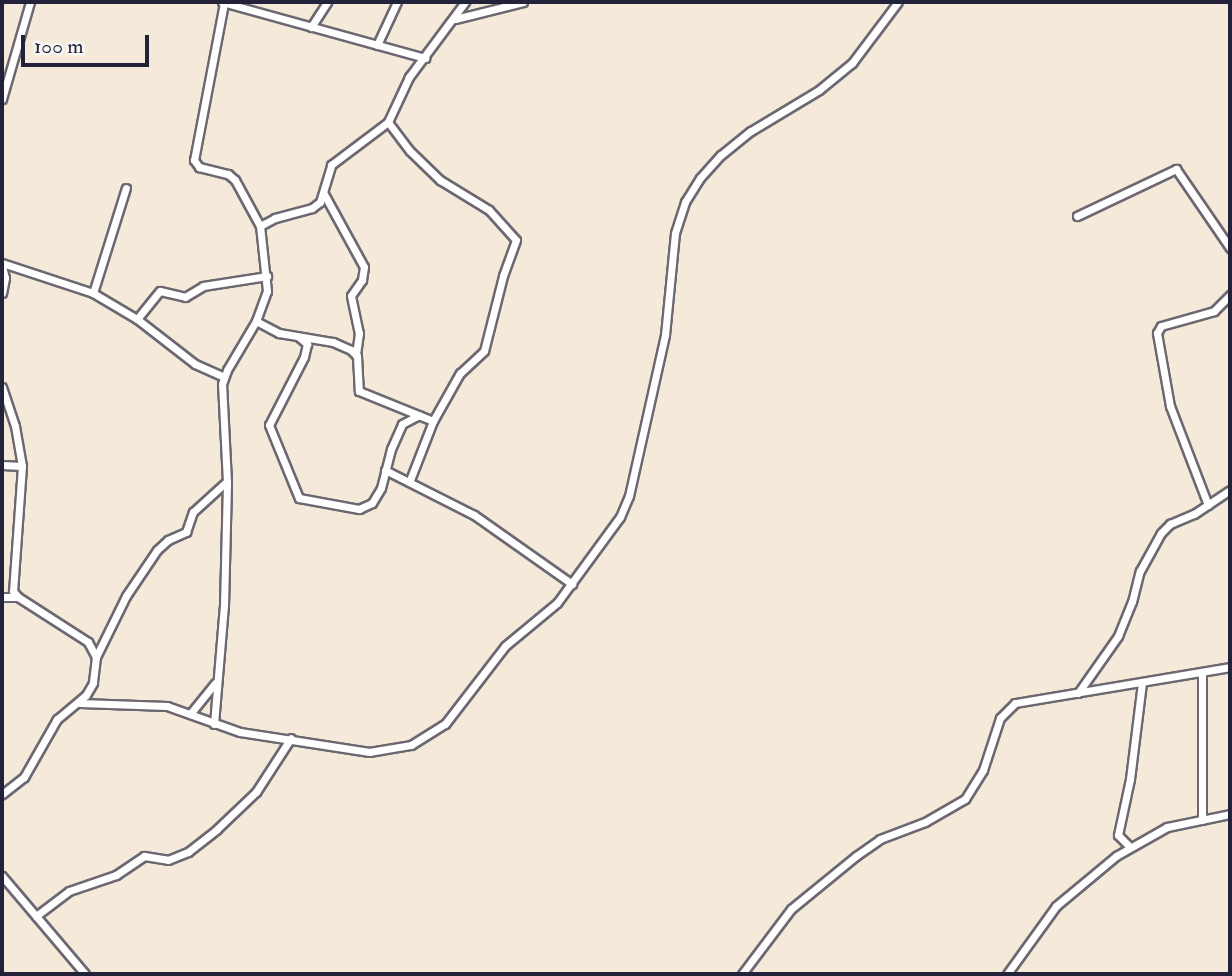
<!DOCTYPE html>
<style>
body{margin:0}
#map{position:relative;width:1232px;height:976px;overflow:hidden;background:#f5e9d9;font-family:"IM FELL Double Pica",serif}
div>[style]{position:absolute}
.roads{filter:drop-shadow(2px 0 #6c6872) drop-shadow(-2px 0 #6c6872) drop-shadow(0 2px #6c6872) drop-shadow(0 -2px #6c6872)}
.minor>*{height:7px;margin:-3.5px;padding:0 3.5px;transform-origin:3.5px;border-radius:3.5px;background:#fff}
span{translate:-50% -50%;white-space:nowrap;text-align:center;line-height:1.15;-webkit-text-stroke:5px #f6f6f2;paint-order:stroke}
.frame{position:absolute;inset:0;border:4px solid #22223b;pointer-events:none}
.scale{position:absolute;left:21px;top:35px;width:128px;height:32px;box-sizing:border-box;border:4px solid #22223b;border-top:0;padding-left:9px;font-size:21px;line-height:24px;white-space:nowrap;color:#22223b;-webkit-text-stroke:5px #f6f6f2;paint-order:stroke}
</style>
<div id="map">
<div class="roads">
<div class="minor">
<i style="left:222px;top:2px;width:211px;rotate:15.4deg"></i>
<i style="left:224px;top:3px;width:160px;rotate:100.8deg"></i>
<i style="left:194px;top:160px;width:9px;rotate:54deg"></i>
<i style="left:199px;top:167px;width:30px;rotate:14deg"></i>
<i style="left:228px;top:174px;width:9px;rotate:41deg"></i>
<i style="left:235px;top:180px;width:52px;rotate:61.5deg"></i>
<i style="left:455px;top:19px;width:70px;rotate:-14deg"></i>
<i style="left:311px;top:27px;width:30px;rotate:-57deg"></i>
<i style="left:377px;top:45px;width:47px;rotate:-65.1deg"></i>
<i style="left:2px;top:99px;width:101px;rotate:-73.9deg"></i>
<i style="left:388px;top:122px;width:36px;rotate:53deg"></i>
<i style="left:410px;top:151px;width:42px;rotate:44deg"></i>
<i style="left:440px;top:180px;width:57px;rotate:31.5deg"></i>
<i style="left:489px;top:210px;width:40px;rotate:48deg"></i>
<i style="left:516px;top:240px;width:38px;rotate:110deg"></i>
<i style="left:503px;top:276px;width:77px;rotate:104.2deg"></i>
<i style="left:484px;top:351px;width:33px;rotate:137deg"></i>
<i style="left:460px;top:373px;width:55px;rotate:119.4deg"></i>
<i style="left:433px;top:421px;width:63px;rotate:111.3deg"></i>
<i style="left:324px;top:194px;width:83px;rotate:61.3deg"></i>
<i style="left:364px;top:267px;width:13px;rotate:99deg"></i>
<i style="left:362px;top:280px;width:19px;rotate:125deg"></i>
<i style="left:351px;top:296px;width:38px;rotate:78deg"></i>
<i style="left:359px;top:333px;width:22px;rotate:98deg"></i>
<i style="left:1077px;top:216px;width:110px;rotate:-25.4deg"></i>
<i style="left:1176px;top:169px;width:96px;rotate:55.6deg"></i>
<i style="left:2px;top:263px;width:96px;rotate:18.2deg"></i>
<i style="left:93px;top:293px;width:51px;rotate:30.6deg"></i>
<i style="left:137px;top:319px;width:73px;rotate:37.8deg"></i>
<i style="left:195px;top:364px;width:32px;rotate:24deg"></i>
<i style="left:2px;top:266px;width:12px;rotate:76deg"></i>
<i style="left:5px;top:278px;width:15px;rotate:101deg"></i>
<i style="left:93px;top:293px;width:110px;rotate:-72.6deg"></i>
<i style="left:137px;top:319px;width:36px;rotate:-51deg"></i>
<i style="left:160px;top:291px;width:26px;rotate:13deg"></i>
<i style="left:185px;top:297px;width:21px;rotate:-31deg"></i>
<i style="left:203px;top:286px;width:65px;rotate:-8.9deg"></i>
<i style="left:256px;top:321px;width:26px;rotate:28deg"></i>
<i style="left:279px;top:333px;width:55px;rotate:9.5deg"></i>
<i style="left:333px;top:342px;width:20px;rotate:24deg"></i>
<i style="left:351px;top:350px;width:8px;rotate:45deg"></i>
<i style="left:357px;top:356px;width:35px;rotate:87deg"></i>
<i style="left:359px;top:391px;width:80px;rotate:22.1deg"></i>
<i style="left:299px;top:337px;width:11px;rotate:41deg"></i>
<i style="left:307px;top:344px;width:13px;rotate:103deg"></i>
<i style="left:304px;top:357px;width:76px;rotate:117.2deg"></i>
<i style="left:269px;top:425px;width:79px;rotate:67.7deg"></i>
<i style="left:299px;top:498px;width:61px;rotate:10.4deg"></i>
<i style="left:359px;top:509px;width:14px;rotate:-25deg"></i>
<i style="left:372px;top:503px;width:17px;rotate:-59deg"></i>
<i style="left:381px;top:488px;width:40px;rotate:-75.6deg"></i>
<i style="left:391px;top:449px;width:27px;rotate:-66deg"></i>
<i style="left:402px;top:424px;width:19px;rotate:-28deg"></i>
<i style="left:2px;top:387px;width:41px;rotate:71.6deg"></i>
<i style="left:15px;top:426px;width:41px;rotate:80.1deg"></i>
<i style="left:22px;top:466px;width:125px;rotate:94.1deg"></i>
<i style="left:13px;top:591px;width:8px;rotate:50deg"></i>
<i style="left:18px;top:597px;width:83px;rotate:32.7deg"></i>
<i style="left:88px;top:642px;width:17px;rotate:62deg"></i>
<i style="left:96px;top:657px;width:26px;rotate:97deg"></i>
<i style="left:93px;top:683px;width:14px;rotate:120deg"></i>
<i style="left:86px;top:695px;width:38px;rotate:140deg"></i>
<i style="left:57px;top:719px;width:67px;rotate:119.6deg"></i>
<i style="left:24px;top:777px;width:28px;rotate:142deg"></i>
<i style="left:2px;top:465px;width:20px;rotate:3deg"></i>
<i style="left:385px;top:470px;width:100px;rotate:26.8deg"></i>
<i style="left:474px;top:515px;width:120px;rotate:35.1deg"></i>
<i style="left:1208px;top:505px;width:106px;rotate:-111deg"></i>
<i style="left:1170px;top:406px;width:74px;rotate:-100.1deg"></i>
<i style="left:1157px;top:333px;width:8px;rotate:-60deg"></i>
<i style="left:1161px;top:326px;width:55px;rotate:-15.8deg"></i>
<i style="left:1214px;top:311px;width:23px;rotate:-45deg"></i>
<i style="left:2px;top:597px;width:16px"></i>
<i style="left:96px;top:657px;width:68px;rotate:-63.8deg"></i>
<i style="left:126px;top:596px;width:55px;rotate:-56deg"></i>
<i style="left:157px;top:550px;width:15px;rotate:-42deg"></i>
<i style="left:168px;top:540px;width:20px;rotate:-24deg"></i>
<i style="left:186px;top:532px;width:21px;rotate:-71deg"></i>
<i style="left:193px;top:512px;width:45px;rotate:-42.3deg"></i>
<i style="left:1202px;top:673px;width:147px;rotate:90deg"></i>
<i style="left:1078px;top:693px;width:70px;rotate:-54.9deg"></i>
<i style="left:1118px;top:636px;width:37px;rotate:-68deg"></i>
<i style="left:1132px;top:602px;width:32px;rotate:-76deg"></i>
<i style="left:1140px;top:571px;width:43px;rotate:-61.1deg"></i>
<i style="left:1161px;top:533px;width:13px;rotate:-45deg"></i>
<i style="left:1170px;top:524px;width:26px;rotate:-23deg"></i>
<i style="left:1194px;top:514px;width:43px;rotate:-33.7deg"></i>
<i style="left:80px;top:703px;width:87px;rotate:2deg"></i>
<i style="left:167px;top:706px;width:77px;rotate:19.6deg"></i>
<i style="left:240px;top:732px;width:131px;rotate:8.8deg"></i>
<i style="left:369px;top:752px;width:43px;rotate:-9.5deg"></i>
<i style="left:411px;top:745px;width:40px;rotate:-32deg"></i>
<i style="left:445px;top:724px;width:98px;rotate:-52.4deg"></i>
<i style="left:505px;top:646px;width:67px;rotate:-39.6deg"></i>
<i style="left:557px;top:603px;width:107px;rotate:-53.8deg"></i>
<i style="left:620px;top:517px;width:23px;rotate:-67deg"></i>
<i style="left:629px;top:496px;width:165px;rotate:-77.4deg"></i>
<i style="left:665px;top:335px;width:102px;rotate:-84.4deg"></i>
<i style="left:675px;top:233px;width:33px;rotate:-72deg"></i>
<i style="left:685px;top:202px;width:28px;rotate:-58deg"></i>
<i style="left:700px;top:178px;width:31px;rotate:-48deg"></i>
<i style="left:721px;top:155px;width:38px;rotate:-39deg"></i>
<i style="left:751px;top:131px;width:79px;rotate:-31.1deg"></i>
<i style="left:819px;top:90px;width:43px;rotate:-39.3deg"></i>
<i style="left:852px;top:63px;width:76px;rotate:-53deg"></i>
<i style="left:190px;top:714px;width:40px;rotate:-51deg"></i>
<i style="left:214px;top:724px;width:118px;rotate:-85.2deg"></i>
<i style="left:224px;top:606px;width:124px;rotate:-88.6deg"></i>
<i style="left:227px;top:482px;width:98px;rotate:-92.9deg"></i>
<i style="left:222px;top:384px;width:15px;rotate:-70deg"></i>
<i style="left:227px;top:370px;width:57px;rotate:-59.4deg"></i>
<i style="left:256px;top:321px;width:32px;rotate:-70deg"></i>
<i style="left:267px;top:291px;width:65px;rotate:-96.1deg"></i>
<i style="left:260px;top:226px;width:17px;rotate:-28deg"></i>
<i style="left:275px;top:218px;width:38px;rotate:-15deg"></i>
<i style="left:312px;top:208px;width:10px;rotate:-37deg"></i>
<i style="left:320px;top:202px;width:39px;rotate:-73deg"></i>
<i style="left:331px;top:165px;width:71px;rotate:-37deg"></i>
<i style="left:388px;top:122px;width:50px;rotate:-65deg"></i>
<i style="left:409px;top:77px;width:94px;rotate:-53.3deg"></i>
<i style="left:1130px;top:847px;width:17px;rotate:-135deg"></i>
<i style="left:1118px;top:835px;width:57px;rotate:-77.9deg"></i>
<i style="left:1130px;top:779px;width:97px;rotate:-82.9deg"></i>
<i style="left:2px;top:876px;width:128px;rotate:49.7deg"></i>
<i style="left:36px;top:916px;width:41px;rotate:-37.1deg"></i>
<i style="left:69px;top:891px;width:50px;rotate:-18.8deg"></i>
<i style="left:116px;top:875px;width:34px;rotate:-34deg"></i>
<i style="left:144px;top:856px;width:24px;rotate:9deg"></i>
<i style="left:168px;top:860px;width:22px;rotate:-22deg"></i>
<i style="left:188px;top:852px;width:37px;rotate:-38deg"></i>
<i style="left:217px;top:829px;width:54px;rotate:-43.5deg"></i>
<i style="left:256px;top:792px;width:64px;rotate:-57.1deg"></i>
<i style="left:742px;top:974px;width:81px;rotate:-53deg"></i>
<i style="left:791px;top:909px;width:84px;rotate:-39.2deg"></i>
<i style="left:856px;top:856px;width:29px;rotate:-35deg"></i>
<i style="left:880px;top:839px;width:48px;rotate:-20.7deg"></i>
<i style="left:925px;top:822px;width:46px;rotate:-29.9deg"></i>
<i style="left:965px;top:799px;width:34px;rotate:-58deg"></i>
<i style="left:983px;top:770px;width:55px;rotate:-71.9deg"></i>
<i style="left:1000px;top:718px;width:21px;rotate:-45deg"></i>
<i style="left:1015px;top:703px;width:218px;rotate:-9.5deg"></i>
<i style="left:1007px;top:974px;width:84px;rotate:-54.2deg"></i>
<i style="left:1056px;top:906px;width:78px;rotate:-39.8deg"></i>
<i style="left:1116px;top:856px;width:59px;rotate:-29.6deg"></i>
<i style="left:1167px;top:827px;width:64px;rotate:-11.7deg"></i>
</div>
</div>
<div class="frame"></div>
<div class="scale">100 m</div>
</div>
